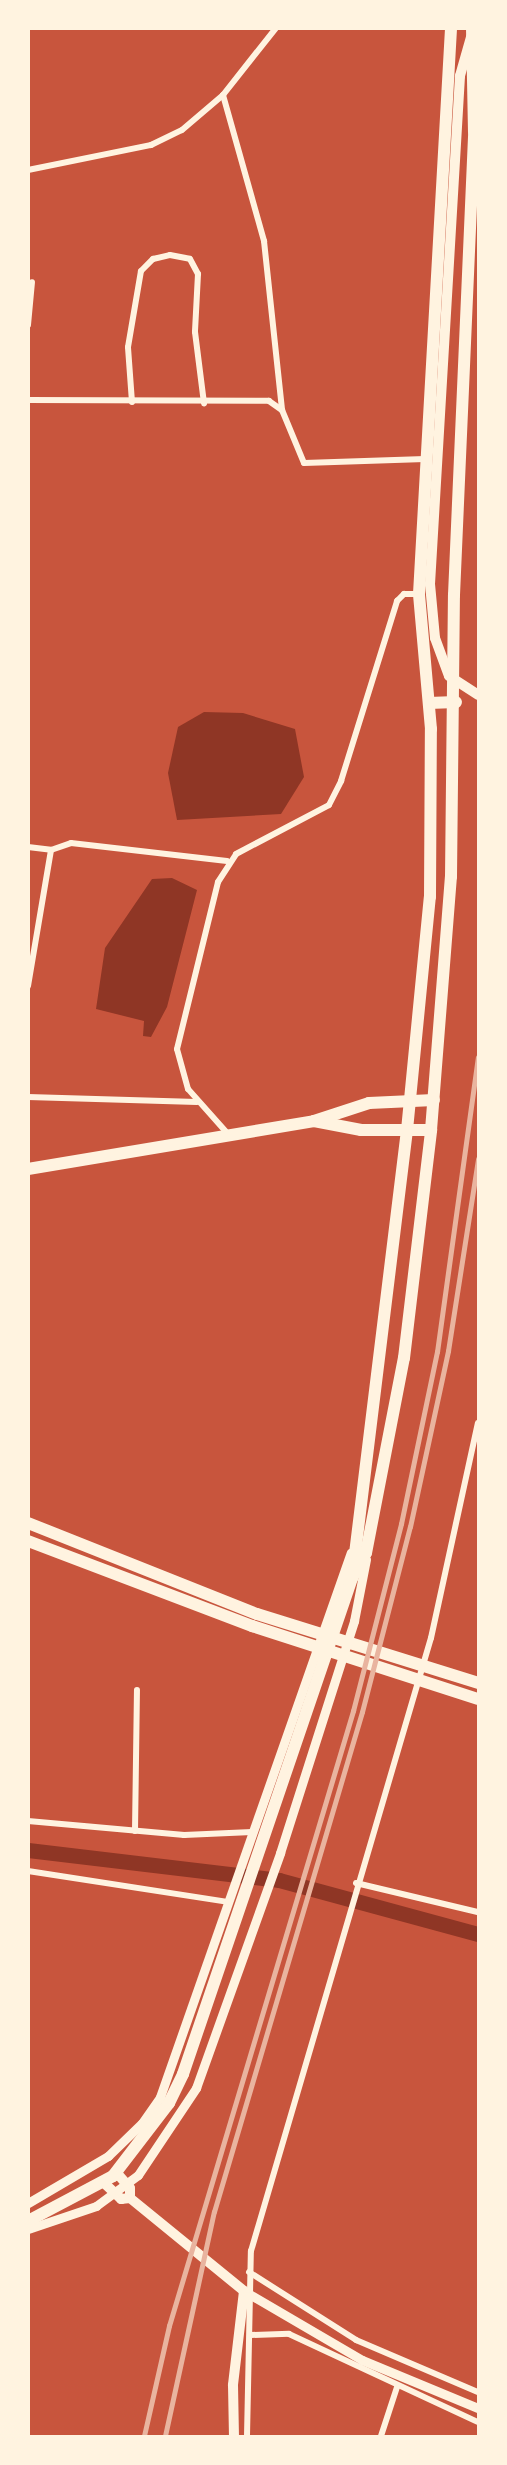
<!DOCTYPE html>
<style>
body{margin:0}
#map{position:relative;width:507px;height:2465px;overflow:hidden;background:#c8553d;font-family:Lato,sans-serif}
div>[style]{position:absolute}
.water>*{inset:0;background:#8f3625}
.canal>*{height:15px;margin:-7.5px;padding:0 7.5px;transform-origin:7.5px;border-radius:7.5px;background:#8f3625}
.minor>*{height:6px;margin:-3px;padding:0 3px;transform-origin:3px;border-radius:3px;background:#fff3e0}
.tertiary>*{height:9px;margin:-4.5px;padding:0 4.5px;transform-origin:4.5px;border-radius:4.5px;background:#fff3e0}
.secondary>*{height:10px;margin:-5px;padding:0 5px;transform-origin:5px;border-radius:5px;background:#fff3e0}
.primary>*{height:12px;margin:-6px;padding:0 6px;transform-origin:6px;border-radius:6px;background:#fff3e0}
.trunk>*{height:12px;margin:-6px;padding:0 6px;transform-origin:6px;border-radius:6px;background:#fff3e0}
.rail>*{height:4.5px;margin:-2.25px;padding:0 2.25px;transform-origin:2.25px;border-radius:2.25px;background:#e9b49f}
span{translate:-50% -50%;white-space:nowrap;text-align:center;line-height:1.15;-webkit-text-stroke:6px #fff3e0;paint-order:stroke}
.frame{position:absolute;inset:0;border:30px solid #fff3e0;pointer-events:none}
</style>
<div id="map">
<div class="water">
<i style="clip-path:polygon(204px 712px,243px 713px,295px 729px,304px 777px,281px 814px,177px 820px,168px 773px,178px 727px)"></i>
<i style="clip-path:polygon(172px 878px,197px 890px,167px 1007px,151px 1037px,143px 1036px,144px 1021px,96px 1009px,105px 948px,152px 879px)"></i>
</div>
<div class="canal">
<i style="left:28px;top:1850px;width:253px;rotate:6.8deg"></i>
<i style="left:279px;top:1880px;width:206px;rotate:15.2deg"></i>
</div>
<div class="minor">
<i style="left:223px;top:95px;width:152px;rotate:74.3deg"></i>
<i style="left:264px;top:241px;width:170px;rotate:83.9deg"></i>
<i style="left:28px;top:170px;width:126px;rotate:-11.5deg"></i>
<i style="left:151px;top:145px;width:34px;rotate:-26deg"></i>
<i style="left:182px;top:130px;width:54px;rotate:-40.5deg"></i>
<i style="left:223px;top:95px;width:85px;rotate:-51.7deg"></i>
<i style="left:28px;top:325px;width:43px;rotate:-84.7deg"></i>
<i style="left:28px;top:400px;width:241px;rotate:0.2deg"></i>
<i style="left:269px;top:401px;width:16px;rotate:35deg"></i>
<i style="left:282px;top:410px;width:57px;rotate:67.5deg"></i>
<i style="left:304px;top:463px;width:121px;rotate:-1.9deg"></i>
<i style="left:132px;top:402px;width:55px;rotate:-94.2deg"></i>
<i style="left:128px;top:347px;width:77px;rotate:-80.3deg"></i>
<i style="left:141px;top:271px;width:17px;rotate:-45deg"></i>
<i style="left:153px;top:259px;width:17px;rotate:-13deg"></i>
<i style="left:170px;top:255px;width:20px;rotate:11deg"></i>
<i style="left:190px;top:259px;width:17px;rotate:62deg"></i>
<i style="left:198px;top:274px;width:58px;rotate:93deg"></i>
<i style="left:195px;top:332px;width:72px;rotate:82.8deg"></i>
<i style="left:28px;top:847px;width:23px;rotate:7deg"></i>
<i style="left:28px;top:986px;width:138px;rotate:-80.4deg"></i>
<i style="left:51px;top:850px;width:21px;rotate:-19deg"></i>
<i style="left:71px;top:843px;width:157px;rotate:6.6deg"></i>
<i style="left:28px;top:1097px;width:169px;rotate:1.7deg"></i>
<i style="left:228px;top:1134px;width:60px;rotate:-131.6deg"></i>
<i style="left:188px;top:1089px;width:41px;rotate:-105.4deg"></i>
<i style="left:177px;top:1049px;width:172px;rotate:-76.2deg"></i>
<i style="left:218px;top:882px;width:33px;rotate:-57deg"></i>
<i style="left:236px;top:854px;width:105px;rotate:-27.8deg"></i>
<i style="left:329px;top:805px;width:27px;rotate:-63deg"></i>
<i style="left:341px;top:781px;width:189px;rotate:-72.7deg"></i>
<i style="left:397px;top:601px;width:10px;rotate:-45deg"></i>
<i style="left:404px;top:594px;width:15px"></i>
<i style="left:28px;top:1821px;width:157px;rotate:5.1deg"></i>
<i style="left:184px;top:1835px;width:68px;rotate:-2.5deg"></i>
<i style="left:135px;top:1831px;width:141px;rotate:-89.2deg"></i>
<i style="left:28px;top:1871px;width:202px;rotate:8.8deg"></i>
<i style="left:356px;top:1883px;width:125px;rotate:13.4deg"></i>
<i style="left:249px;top:2272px;width:127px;rotate:32.4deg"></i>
<i style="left:356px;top:2340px;width:133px;rotate:23.1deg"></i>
<i style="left:251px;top:2335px;width:38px;rotate:-2deg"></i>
<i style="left:289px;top:2334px;width:208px;rotate:25deg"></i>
<i style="left:247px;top:2436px;width:185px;rotate:-88.8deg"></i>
<i style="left:251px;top:2251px;width:639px;rotate:-73.64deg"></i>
<i style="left:431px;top:1638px;width:220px;rotate:-77.7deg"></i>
<i style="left:381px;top:2436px;width:52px;rotate:-71.9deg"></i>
</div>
<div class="tertiary">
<i style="left:28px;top:2203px;width:93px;rotate:-30.4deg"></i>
<i style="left:108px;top:2156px;width:47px;rotate:-44.1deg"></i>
<i style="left:142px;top:2123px;width:32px;rotate:-55deg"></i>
<i style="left:160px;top:2097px;width:577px;rotate:-70.69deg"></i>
<i style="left:28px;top:2229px;width:72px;rotate:-18.7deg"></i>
<i style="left:96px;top:2206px;width:52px;rotate:-36.4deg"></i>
<i style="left:138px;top:2175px;width:105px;rotate:-56.3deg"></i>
<i style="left:196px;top:2088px;width:250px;rotate:-70.3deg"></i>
<i style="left:280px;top:1853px;width:244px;rotate:-72.3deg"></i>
<i style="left:354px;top:1621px;width:63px;rotate:-79deg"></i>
<i style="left:244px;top:2291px;width:137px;rotate:30.3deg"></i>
<i style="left:362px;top:2360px;width:126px;rotate:22.5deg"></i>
</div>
<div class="secondary">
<i style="left:471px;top:37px;width:41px;rotate:105.8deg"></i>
<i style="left:460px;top:76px;width:509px;rotate:93.38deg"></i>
<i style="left:430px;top:584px;width:54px;rotate:84.7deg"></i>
<i style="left:435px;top:638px;width:40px;rotate:69.8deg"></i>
<i style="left:449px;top:676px;width:35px;rotate:33deg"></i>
<i style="left:116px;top:2172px;width:21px;rotate:49deg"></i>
<i style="left:130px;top:2188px;width:10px;rotate:90deg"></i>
<i style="left:103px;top:2182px;width:25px;rotate:43deg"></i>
<i style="left:121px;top:2199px;width:9px;rotate:-6deg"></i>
<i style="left:130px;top:2198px;width:147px;rotate:39.2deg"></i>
<i style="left:244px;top:2291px;width:95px;rotate:96.7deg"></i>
<i style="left:233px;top:2385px;width:51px;rotate:88.9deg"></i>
</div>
<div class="primary">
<i style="left:352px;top:1578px;width:451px;rotate:-83deg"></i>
<i style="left:28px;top:2221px;width:96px;rotate:-27.9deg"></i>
<i style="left:113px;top:2176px;width:92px;rotate:-52.5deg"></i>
<i style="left:169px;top:2103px;width:32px;rotate:-64deg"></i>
<i style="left:183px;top:2074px;width:524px;rotate:-71.18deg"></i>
<i style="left:352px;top:1578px;width:29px;rotate:-61deg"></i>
<i style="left:366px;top:1553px;width:199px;rotate:-79deg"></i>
<i style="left:404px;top:1358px;width:230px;rotate:-83.2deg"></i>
</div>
<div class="trunk">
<i style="left:429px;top:703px;width:27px;rotate:-2deg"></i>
<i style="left:314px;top:1121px;width:48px;rotate:10.8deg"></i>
<i style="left:361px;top:1130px;width:70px"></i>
<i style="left:431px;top:1130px;width:254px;rotate:-85.5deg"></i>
<i style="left:451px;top:877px;width:282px;rotate:-89.4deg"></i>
<i style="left:454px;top:595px;width:463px;rotate:-87.5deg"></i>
<i style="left:474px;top:132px;width:104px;rotate:-91.1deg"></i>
<i style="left:407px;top:1130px;width:234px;rotate:-84.4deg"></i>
<i style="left:430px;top:897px;width:168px;rotate:-89.7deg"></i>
<i style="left:431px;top:729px;width:136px;rotate:-95.1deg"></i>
<i style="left:419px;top:594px;width:567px;rotate:-86.76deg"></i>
<i style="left:28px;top:1169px;width:290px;rotate:-9.5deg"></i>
<i style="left:314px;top:1121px;width:58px;rotate:-18.1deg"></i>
<i style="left:369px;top:1103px;width:65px;rotate:-2.6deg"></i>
<i style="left:28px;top:1523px;width:246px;rotate:21.7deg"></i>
<i style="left:257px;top:1614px;width:232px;rotate:17.3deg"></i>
<i style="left:28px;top:1541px;width:240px;rotate:20.8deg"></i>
<i style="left:252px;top:1626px;width:237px;rotate:17.9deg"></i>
</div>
<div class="rail">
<i style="left:144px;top:2436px;width:113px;rotate:-77.2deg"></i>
<i style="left:169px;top:2326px;width:642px;rotate:-73.34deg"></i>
<i style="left:353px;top:1711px;width:193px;rotate:-75.6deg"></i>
<i style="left:401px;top:1524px;width:176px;rotate:-78.2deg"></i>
<i style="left:437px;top:1352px;width:297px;rotate:-82.1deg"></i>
<i style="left:165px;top:2436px;width:229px;rotate:-77.7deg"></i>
<i style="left:214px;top:2212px;width:521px;rotate:-73.51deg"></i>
<i style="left:362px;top:1712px;width:191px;rotate:-75.5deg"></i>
<i style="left:410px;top:1527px;width:180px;rotate:-77.8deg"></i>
<i style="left:448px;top:1351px;width:194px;rotate:-81.1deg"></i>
</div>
<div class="frame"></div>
</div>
